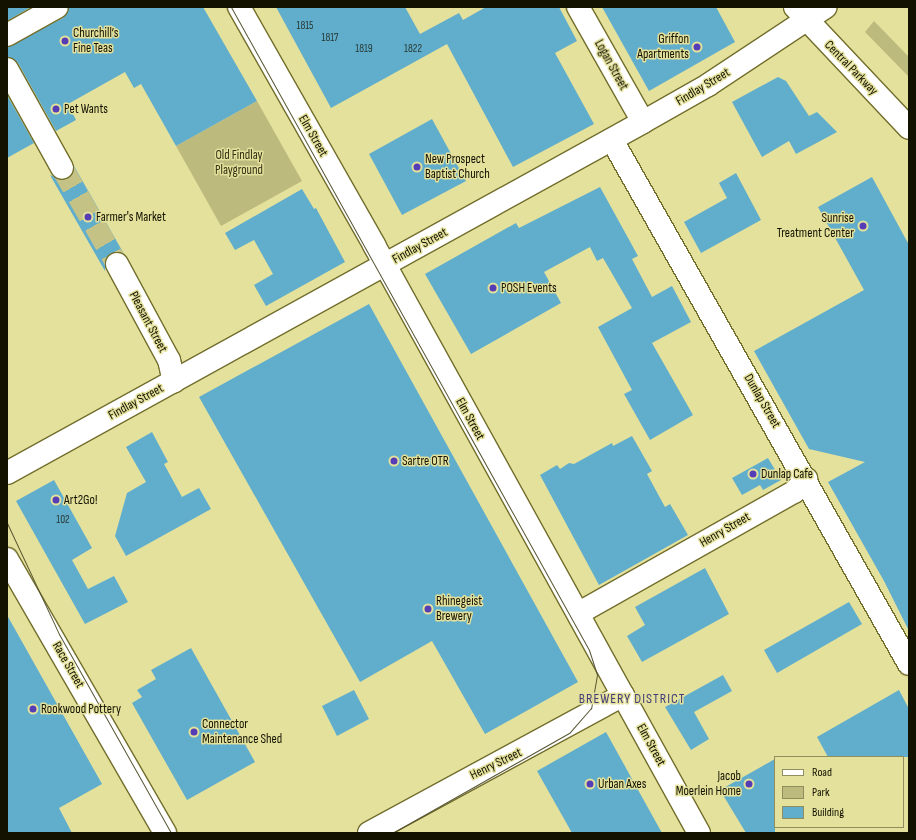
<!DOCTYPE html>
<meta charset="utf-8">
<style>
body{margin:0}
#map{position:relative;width:916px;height:840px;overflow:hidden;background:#e4e19c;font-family:"Sofia Sans Condensed",sans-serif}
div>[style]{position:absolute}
.green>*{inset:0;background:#bdba7e}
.building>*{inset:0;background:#61aecc}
.minor-tunnel>*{height:22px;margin-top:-11px;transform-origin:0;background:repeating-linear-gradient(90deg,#c5c285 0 22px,transparent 0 33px)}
.roads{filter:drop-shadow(1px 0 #726e2c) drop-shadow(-1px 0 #726e2c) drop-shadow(0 1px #726e2c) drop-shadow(0 -1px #726e2c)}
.minor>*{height:22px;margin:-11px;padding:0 11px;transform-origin:11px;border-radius:11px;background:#fff}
.major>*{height:22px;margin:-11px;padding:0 11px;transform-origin:11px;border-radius:11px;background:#fff}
.tram>*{height:1px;margin:-0.5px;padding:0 0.5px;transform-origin:0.5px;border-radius:0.5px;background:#585533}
.dots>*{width:11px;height:11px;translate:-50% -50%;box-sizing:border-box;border:2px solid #e4e19c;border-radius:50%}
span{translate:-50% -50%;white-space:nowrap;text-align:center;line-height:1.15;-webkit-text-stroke:3px #e4e19c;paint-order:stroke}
.number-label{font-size:11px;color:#263833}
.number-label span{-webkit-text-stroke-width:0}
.poi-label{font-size:13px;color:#131100}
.left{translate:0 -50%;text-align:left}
.right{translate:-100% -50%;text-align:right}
.street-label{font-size:13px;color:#131100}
.park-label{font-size:13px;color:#302e12}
.neighbourhood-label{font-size:14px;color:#413b77;letter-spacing:1px}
.frame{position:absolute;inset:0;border:8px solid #131100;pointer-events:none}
.legend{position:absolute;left:774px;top:756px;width:130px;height:72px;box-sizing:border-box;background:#e4e19c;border:1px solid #908e5e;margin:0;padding:5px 7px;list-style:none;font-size:12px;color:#131100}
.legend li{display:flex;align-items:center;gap:8px;height:20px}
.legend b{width:20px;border:1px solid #908e5e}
</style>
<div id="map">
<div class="green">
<i style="clip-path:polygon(874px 21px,909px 57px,909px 77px,865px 32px)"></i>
<i style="clip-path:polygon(257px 101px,302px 181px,221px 226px,176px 146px)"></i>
</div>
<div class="building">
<i style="clip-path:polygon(7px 7px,31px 7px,7px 21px)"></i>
<i style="clip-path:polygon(69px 7px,203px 7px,257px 101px,176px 146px,141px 84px,134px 88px,125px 72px,68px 104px,76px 120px,56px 131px,18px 63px,7px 57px,7px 47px,63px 18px)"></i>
<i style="clip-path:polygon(276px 7px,405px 7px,420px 34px,459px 13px,463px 20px,486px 7px,559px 7px,577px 41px,555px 53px,594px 124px,513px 167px,447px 44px,331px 108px)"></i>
<i style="clip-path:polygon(602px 7px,716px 7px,735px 42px,649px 91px)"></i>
<i style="clip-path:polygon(778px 77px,786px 81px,809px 116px,817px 112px,837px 132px,796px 154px,789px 141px,762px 157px,732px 102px)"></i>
<i style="clip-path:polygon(7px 95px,34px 143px,7px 158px)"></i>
<i style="clip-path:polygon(432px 119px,466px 181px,402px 215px,369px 154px)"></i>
<i style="clip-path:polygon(74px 166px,124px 254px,111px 253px,106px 258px,105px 271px,50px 175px,61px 180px,68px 179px,73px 174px)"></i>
<i style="clip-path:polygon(736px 173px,761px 220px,701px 253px,684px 222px,727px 198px,719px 183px)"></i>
<i style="clip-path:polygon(872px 177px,909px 245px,909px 631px,884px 581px,828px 482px,865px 462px,809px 449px,754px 351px,864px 290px,818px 207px)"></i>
<i style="clip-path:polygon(600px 187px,638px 256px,632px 259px,652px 297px,672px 286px,691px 322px,652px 343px,693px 415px,650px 440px,624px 394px,632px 390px,598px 327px,632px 308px,603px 258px,597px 261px,590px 247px,544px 272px,561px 303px,471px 354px,425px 274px,516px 223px,519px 228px)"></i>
<i style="clip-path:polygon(302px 189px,314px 209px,316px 208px,345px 262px,266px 306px,254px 285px,273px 274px,254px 240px,235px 250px,225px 233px)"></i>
<i style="clip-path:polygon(369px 304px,578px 682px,485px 734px,432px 641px,360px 682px,199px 397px)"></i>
<i style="clip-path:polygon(152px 432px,168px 462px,164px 464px,182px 497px,199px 488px,211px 509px,126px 556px,115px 536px,127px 493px,146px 482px,126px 447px)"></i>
<i style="clip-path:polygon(632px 436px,652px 471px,647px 474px,665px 507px,670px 504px,688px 535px,599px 585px,540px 475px,557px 465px,560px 469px,569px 463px,574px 464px,612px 443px,613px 446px)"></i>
<i style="clip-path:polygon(768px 458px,781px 480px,763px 490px,760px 485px,742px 495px,732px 478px)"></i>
<i style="clip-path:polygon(54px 480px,92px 548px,72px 560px,88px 589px,114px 576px,128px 602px,85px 624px,16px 501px)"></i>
<i style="clip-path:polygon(705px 568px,729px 614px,642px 662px,627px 636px,645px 625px,635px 607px)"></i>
<i style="clip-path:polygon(849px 602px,862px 624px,777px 673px,764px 650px)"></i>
<i style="clip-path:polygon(7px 615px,102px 784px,59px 808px,72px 833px,7px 833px)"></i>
<i style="clip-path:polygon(191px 648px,255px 762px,187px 800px,132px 703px,142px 697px,137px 690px,156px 679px,151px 670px)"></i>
<i style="clip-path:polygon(723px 675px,732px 691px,694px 712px,709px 739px,691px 750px,665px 707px)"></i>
<i style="clip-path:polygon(354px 690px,369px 719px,337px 736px,322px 706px)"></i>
<i style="clip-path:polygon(899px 690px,909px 709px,909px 757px,828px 757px,817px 737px)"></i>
<i style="clip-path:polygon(606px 732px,642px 797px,662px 833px,572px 833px,537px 771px)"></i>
<i style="clip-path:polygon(775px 759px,775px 833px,746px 833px,720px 790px)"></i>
</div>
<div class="minor-tunnel">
<i style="left:62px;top:168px;width:111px;rotate:60.2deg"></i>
</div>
<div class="roads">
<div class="minor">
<i style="left:239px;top:7px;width:274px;rotate:60.4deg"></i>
<i style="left:374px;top:245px;width:672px;rotate:61.07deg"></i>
<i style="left:578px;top:7px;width:132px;rotate:60.5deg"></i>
<i style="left:7px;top:35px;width:57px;rotate:-29.2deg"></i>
<i style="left:7px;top:69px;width:113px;rotate:60.9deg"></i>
<i style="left:612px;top:140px;width:602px;rotate:60.46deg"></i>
<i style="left:117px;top:264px;width:109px;rotate:61.6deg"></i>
<i style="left:169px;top:360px;width:22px;rotate:77deg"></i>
<i style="left:7px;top:473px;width:726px;rotate:-28.89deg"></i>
<i style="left:643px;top:122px;width:75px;rotate:-29.6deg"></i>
<i style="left:708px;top:85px;width:141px;rotate:-33.5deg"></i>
<i style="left:7px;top:559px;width:316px;rotate:60deg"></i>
<i style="left:579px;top:613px;width:247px;rotate:-29.4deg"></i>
<i style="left:794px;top:492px;width:18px;rotate:-47deg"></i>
<i style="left:369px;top:833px;width:289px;rotate:-28.5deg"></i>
</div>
<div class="major">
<i style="left:795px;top:7px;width:166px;rotate:46.7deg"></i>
</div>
</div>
<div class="tram">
<i style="left:231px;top:7px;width:736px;rotate:60.89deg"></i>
<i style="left:589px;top:650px;width:26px;rotate:72deg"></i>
<i style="left:597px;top:675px;width:34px;rotate:100deg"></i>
<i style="left:591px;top:708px;width:33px;rotate:131deg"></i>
<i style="left:569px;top:733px;width:203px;rotate:150.5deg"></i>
<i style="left:7px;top:523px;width:123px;rotate:64.9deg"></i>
<i style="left:59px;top:634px;width:228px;rotate:60.6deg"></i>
</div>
<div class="dots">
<i style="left:65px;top:41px;background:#543db5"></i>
<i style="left:697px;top:47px;background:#543db5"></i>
<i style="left:56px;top:109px;background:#543db5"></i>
<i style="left:417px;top:167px;background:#543db5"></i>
<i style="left:88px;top:217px;background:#543db5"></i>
<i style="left:863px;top:226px;background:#543db5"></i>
<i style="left:493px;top:288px;background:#543db5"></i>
<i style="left:394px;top:461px;background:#543db5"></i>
<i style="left:753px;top:474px;background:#543db5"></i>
<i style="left:56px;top:500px;background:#543db5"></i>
<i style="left:428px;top:609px;background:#543db5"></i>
<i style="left:33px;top:709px;background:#543db5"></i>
<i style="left:194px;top:732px;background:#543db5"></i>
<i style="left:590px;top:784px;background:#543db5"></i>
<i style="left:749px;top:784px;background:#543db5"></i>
</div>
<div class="number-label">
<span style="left:305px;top:26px">1815</span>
<span style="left:330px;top:38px">1817</span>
<span style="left:364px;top:49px">1819</span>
<span style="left:413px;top:49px">1822</span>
<span style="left:63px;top:520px">102</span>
</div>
<div class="poi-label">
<span class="left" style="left:73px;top:41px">Churchill’s<br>Fine Teas</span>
<span class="right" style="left:689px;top:47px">Griffon<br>Apartments</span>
<span class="left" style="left:64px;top:109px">Pet Wants</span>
<span class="left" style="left:425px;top:167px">New Prospect<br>Baptist Church</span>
<span class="left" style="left:96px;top:217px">Farmer's Market</span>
<span class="right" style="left:854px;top:226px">Sunrise<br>Treatment Center</span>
<span class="left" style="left:501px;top:288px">POSH Events</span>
<span class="left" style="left:402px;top:461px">Sartre OTR</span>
<span class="left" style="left:761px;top:474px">Dunlap Cafe</span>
<span class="left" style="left:64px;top:500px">Art2Go!</span>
<span class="left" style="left:436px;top:609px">Rhinegeist<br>Brewery</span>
<span class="left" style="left:41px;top:709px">Rookwood Pottery</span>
<span class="left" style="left:202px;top:732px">Connector<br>Maintenance Shed</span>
<span class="right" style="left:741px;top:784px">Jacob<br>Moerlein Home</span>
<span class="left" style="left:598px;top:784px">Urban Axes</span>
</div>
<div class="street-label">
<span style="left:611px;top:65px;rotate:61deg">Logan Street</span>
<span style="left:851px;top:68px;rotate:46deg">Central Parkway</span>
<span style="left:703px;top:87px;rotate:-31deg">Findlay Street</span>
<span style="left:313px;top:136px;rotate:60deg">Elm Street</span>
<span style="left:420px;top:246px;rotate:-29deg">Findlay Street</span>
<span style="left:148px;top:322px;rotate:62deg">Pleasant Street</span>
<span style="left:762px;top:401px;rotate:60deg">Dunlap Street</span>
<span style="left:136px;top:402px;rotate:-29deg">Findlay Street</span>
<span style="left:470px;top:419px;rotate:61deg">Elm Street</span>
<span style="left:725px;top:530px;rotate:-30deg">Henry Street</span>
<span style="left:68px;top:665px;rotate:60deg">Race Street</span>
<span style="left:651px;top:745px;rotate:61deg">Elm Street</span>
<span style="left:496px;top:764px;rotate:-26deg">Henry Street</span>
</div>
<div class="park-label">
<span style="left:239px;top:163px">Old Findlay<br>Playground</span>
</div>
<div class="neighbourhood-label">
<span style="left:632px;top:699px">BREWERY DISTRICT</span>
</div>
<div class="frame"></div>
<ul class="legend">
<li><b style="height:5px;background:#fff"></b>Road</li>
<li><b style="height:11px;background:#bdba7e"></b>Park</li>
<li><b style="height:11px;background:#61aecc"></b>Building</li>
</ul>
</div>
